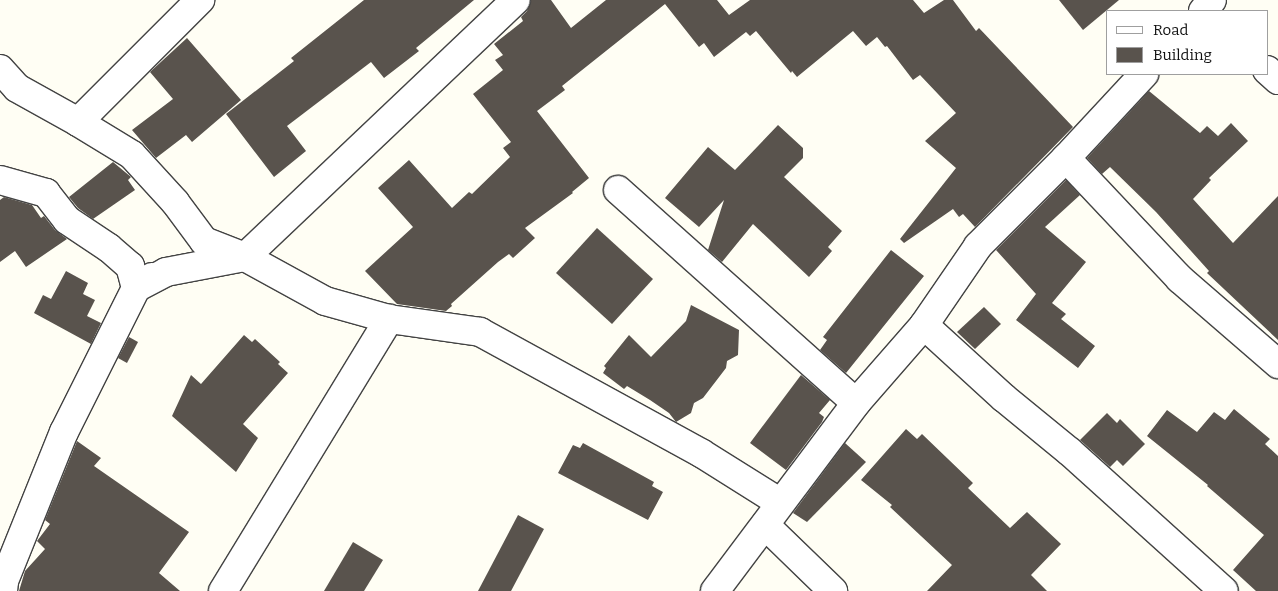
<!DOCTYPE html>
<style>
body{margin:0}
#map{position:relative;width:1278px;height:591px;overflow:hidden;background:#fffef4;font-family:Bitter,serif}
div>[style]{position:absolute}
.building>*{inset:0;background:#59534d}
.roads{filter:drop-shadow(1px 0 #434343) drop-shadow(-1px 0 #434343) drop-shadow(0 1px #434343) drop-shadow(0 -1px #434343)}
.street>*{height:28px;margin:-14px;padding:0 14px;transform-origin:14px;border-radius:14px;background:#fff}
span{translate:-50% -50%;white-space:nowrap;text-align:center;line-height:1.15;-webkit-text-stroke:5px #fff;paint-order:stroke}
.legend{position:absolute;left:1106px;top:10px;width:162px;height:65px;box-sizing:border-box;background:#fff;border:1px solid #9f9f9f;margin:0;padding:6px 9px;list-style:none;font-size:15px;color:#101010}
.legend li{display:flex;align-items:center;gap:10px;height:25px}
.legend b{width:25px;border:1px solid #9f9f9f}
</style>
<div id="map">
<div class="building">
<i style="clip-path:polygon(364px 0,474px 0,416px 48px,419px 51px,384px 78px,371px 62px,287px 126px,306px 151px,274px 177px,226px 114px,294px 61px,291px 58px)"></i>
<i style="clip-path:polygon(531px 0,551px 0,571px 28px,606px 0,717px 0,729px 15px,750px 0,913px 0,924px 13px,944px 0,953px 0,976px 31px,979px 28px,1073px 127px,975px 227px,963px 214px,959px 217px,953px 209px,904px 243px,900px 239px,956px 168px,925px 141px,956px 113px,920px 75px,913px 80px,887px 46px,885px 47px,877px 37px,866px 46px,853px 31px,797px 77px,792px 71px,791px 73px,756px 31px,750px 36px,746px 32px,714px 57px,704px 43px,699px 47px,665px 4px,562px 86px,565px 90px,537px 111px,589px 178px,572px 192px,573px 193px,525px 228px,535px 238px,513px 258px,509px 254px,498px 262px,451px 304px,452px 306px,446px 311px,397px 304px,365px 271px,413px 227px,378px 188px,409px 160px,452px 208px,469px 192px,472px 194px,510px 157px,503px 148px,511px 142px,473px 94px,503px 70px,495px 60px,503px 55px,494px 44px,523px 21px,521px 17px,527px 11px)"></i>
<i style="clip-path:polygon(1059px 0,1119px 0,1083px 30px)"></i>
<i style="clip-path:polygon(187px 38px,241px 100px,192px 142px,186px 135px,156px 158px,132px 130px,173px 99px,150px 72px)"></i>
<i style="clip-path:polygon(1149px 91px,1200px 133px,1207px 126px,1218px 136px,1231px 123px,1248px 141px,1209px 178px,1211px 180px,1193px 199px,1233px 243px,1278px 196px,1278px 340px,1207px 273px,1209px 271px,1156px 212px,1110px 167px,1102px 174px,1087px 158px)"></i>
<i style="clip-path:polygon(778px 125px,803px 148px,803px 158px,784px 177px,842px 231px,828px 247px,832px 251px,809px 277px,753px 224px,722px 262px,708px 250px,724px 200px,699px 227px,665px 198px,708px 147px,735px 170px)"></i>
<i style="clip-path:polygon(113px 162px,131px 177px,128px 180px,135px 190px,93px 219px,78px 208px,69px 197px)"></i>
<i style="clip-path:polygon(1066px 180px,1080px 195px,1045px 227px,1086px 262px,1052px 303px,1066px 314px,1061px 319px,1095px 346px,1078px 368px,1016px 320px,1036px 294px,996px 250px)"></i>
<i style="clip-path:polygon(4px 197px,32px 205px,41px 218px,44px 216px,55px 230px,67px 239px,26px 267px,15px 251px,0 262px,0 200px)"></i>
<i style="clip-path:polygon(597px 228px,653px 279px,612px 324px,556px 273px)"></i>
<i style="clip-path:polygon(891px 250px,924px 276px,846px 373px,820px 350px,827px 340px,823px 337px)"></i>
<i style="clip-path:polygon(66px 271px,88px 283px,83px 294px,95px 300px,87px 316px,101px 323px,91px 344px,34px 313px,43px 295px,51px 299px)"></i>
<i style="clip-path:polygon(691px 305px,739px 330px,738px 355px,727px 361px,726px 368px,703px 398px,694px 403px,691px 413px,676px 422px,669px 413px,650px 400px,627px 386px,624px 389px,603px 373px,606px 368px,604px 366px,629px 335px,651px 357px,686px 321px)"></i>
<i style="clip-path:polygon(984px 307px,1001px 324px,975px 349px,957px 332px)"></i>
<i style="clip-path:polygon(244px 335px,252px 342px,255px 339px,280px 362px,278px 364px,288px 373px,243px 424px,258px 438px,236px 472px,172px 416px,191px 375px,201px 384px)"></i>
<i style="clip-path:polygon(129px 337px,138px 342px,127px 363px,118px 358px)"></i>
<i style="clip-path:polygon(801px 375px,830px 400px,819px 413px,824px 417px,822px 422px,786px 470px,750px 443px)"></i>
<i style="clip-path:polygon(1234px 409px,1270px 439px,1265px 444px,1278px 456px,1278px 591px,1256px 591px,1233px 570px,1264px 535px,1207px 486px,1208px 485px,1147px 436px,1167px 410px,1197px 432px,1214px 412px,1225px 420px)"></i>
<i style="clip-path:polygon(1107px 413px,1117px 423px,1120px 419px,1145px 444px,1123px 466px,1117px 460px,1110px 467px,1080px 440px)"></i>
<i style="clip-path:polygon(906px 429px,917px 439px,922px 434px,973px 483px,968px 488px,1010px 528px,1027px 512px,1061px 544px,1031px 575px,1047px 591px,927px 591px,952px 565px,890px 507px,892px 505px,861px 480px)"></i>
<i style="clip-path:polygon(77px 441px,101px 458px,94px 466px,189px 532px,159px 573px,180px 591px,19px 591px,25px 571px,45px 549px,37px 541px,50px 524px,45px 520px)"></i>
<i style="clip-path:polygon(583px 443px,654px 482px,652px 486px,663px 492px,648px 520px,558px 473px,573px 445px,580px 448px)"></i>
<i style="clip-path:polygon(845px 443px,866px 462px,807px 522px,793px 513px)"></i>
<i style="clip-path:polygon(518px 515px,544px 529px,511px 591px,478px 591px)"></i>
<i style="clip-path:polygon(353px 542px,383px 560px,364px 591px,324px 591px)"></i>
</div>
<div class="roads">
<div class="street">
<i style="left:1203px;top:11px;width:14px;rotate:-51deg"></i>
<i style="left:0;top:69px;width:25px;rotate:48deg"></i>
<i style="left:17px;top:88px;width:70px;rotate:29.1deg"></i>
<i style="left:78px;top:122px;width:63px;rotate:31.4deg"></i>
<i style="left:132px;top:155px;width:64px;rotate:47.5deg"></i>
<i style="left:175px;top:202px;width:49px;rotate:53.4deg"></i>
<i style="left:204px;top:241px;width:44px;rotate:21.3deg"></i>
<i style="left:245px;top:257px;width:91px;rotate:28.8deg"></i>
<i style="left:325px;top:301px;width:66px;rotate:15.7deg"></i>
<i style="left:389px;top:319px;width:92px;rotate:8.1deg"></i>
<i style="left:480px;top:332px;width:252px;rotate:28.7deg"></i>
<i style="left:701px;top:453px;width:92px;rotate:32.1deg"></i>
<i style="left:1267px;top:70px;width:15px;rotate:42deg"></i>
<i style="left:78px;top:122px;width:173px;rotate:-45deg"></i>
<i style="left:1066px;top:158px;width:166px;rotate:46.7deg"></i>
<i style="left:1180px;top:279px;width:130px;rotate:40.9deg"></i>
<i style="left:0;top:180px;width:48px;rotate:15.8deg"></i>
<i style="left:46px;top:193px;width:34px;rotate:52deg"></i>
<i style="left:67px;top:220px;width:50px;rotate:33.7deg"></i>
<i style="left:109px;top:248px;width:28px;rotate:41deg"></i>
<i style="left:130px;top:266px;width:23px;rotate:75deg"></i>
<i style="left:136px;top:288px;width:34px;rotate:-28deg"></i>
<i style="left:166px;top:272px;width:80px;rotate:-10.8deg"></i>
<i style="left:245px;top:257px;width:373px;rotate:-43.5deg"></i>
<i style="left:618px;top:190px;width:319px;rotate:41.8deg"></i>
<i style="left:924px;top:325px;width:108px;rotate:42.4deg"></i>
<i style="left:1004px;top:398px;width:85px;rotate:39.3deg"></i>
<i style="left:1070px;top:452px;width:207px;rotate:42.1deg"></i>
<i style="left:765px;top:525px;width:95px;rotate:44.1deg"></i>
<i style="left:3px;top:591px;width:10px;rotate:-84deg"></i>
<i style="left:4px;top:581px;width:161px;rotate:-68.1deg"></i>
<i style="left:64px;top:432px;width:161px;rotate:-63.4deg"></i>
<i style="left:136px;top:288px;width:19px;rotate:-35deg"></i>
<i style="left:223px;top:591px;width:319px;rotate:-58.6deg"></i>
<i style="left:715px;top:591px;width:235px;rotate:-53.1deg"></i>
<i style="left:856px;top:403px;width:103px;rotate:-48.9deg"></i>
<i style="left:924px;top:325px;width:96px;rotate:-55.6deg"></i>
<i style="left:978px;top:246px;width:124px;rotate:-45deg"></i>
<i style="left:1066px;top:158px;width:115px;rotate:-47.1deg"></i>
</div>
</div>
<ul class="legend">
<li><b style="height:6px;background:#fff"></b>Road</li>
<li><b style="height:14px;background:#59534d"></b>Building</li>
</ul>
</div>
